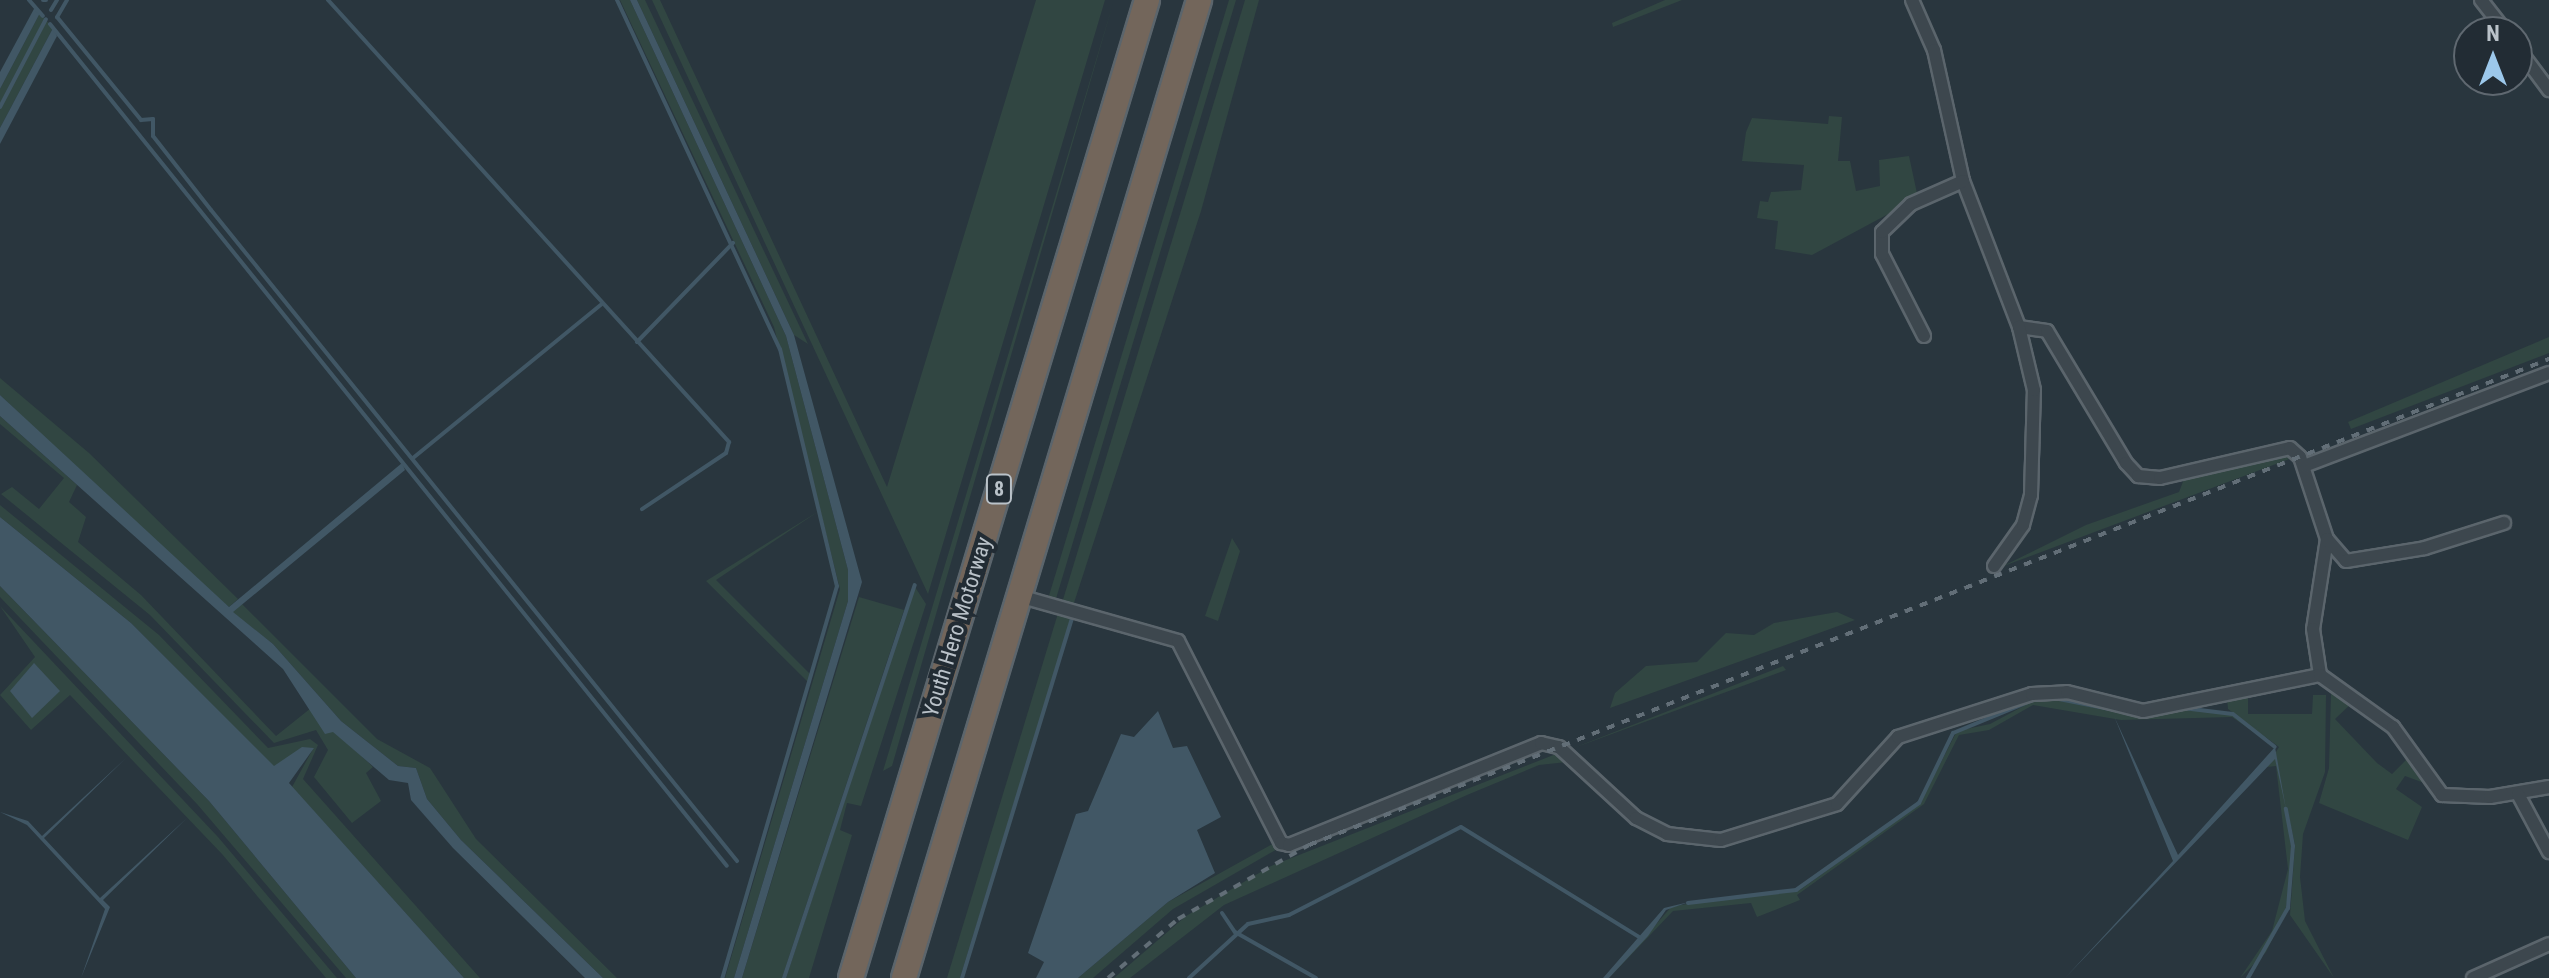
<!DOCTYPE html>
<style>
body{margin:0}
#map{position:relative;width:2549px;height:978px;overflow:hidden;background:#29363e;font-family:"Roboto Condensed",sans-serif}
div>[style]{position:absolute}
.green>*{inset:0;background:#314642}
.water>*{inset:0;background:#415765}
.stream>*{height:4px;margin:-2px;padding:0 2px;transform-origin:2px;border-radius:2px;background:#415765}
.roads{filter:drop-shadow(2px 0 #5b656c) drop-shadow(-2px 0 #5b656c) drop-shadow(0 2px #5b656c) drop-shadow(0 -2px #5b656c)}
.street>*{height:12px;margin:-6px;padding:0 6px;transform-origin:6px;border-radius:6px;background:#3d474e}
.highway>*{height:24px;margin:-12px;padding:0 12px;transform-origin:12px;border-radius:12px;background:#73665b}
.rail>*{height:4px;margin-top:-2px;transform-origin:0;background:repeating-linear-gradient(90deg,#626e77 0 8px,transparent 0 16px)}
span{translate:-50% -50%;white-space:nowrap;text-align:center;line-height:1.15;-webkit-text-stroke:8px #222c34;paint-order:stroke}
.shield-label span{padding:2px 6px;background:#222c34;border:2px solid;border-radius:6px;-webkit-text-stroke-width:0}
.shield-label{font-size:20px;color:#bac2c9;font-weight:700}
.street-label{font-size:22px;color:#bac2c9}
.north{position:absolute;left:2453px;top:16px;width:80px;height:80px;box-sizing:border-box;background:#222c34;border:2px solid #5f6870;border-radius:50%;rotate:0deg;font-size:22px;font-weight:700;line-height:32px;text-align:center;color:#bac2c9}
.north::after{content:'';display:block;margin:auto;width:28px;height:36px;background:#9cc8eb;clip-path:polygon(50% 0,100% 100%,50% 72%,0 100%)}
</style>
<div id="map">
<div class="green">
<i style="clip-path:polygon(620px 0,630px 0,786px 336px,848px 570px,848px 601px,734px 978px,725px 978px,840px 589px,774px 327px)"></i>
<i style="clip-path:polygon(637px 0,645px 0,808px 344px,794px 335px)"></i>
<i style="clip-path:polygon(652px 0,660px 0,887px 487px,1036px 0,1105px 0,928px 594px)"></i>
<i style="clip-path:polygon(1114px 0,892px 766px,883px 771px,1012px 342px)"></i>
<i style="clip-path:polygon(1229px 0,1236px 0,1055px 602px,1048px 599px)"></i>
<i style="clip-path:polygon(1245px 0,1259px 0,1201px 211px,1073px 606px,1062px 603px)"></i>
<i style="clip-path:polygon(1665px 0,1682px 0,1613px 27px,1612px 23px)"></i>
<i style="clip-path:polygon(40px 13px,53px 28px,0 128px,0 89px)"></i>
<i style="clip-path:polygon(1829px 116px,1842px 117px,1838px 161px,1850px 161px,1856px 191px,1880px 186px,1879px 160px,1909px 156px,1918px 198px,1812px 255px,1775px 249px,1778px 221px,1757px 218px,1760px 201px,1768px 202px,1771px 192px,1801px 190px,1804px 165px,1742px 161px,1746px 132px,1752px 118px,1828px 124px)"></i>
<i style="clip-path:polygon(2549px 337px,2549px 353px,2351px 429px,2348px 422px)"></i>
<i style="clip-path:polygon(0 378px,89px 453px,238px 599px,229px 607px,197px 583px,0 395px)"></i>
<i style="clip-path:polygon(0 416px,77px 485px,69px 502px,86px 517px,78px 542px,141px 595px,276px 736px,311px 708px,373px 767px,366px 773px,381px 801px,352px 823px,314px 777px,328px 750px,316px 730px,274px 743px,150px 615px,1px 494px,12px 487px,39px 509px,64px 478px,0 424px)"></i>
<i style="clip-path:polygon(2288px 453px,2292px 458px,2001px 567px,2086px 525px,2179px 492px,2184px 479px)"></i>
<i style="clip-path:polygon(0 505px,159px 635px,268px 748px,310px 739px,318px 745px,303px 779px,480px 978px,464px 978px,292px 787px,313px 749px,274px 767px,131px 623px,0 517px)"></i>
<i style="clip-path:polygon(819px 511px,716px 580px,811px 675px,809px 683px,706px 581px)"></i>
<i style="clip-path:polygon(1232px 538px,1240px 551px,1218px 621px,1205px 616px)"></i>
<i style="clip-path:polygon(0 586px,209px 801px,356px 978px,346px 978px,197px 804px,0 597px)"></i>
<i style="clip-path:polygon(915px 587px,926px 604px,861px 806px,847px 803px,840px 830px,852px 835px,809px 978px,786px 978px)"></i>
<i style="clip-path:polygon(859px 597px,904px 610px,782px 978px,742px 978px)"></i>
<i style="clip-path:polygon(242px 604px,377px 739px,430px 768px,476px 839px,617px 978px,603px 978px,461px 840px,427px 799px,416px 768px,398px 766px,341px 721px,273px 644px,232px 612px)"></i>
<i style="clip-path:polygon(0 606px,218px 837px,337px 978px,326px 978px,222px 854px,70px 695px,31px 730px,0 695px,35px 657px)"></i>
<i style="clip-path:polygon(1059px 610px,1072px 615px,960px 978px,947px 978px)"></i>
<i style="clip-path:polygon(1837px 612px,1855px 620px,1610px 708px,1615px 693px,1646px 666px,1697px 662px,1726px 633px,1754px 635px,1774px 623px)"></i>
<i style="clip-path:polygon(1783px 666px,1786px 670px,1571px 749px)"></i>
<i style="clip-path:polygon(2248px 691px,2248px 714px,2312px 714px,2313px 695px,2326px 695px,2325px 772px,2303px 834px,2300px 877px,2305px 921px,2334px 978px,2290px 915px,2295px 845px,2288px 813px,2293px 866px,2285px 913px,2266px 952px,2240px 978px,2272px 931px,2288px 869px,2276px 766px,2267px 767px,2279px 747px,2228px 709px,2227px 698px)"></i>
<i style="clip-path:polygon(2331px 693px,2352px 703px,2335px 719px,2377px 763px,2392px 774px,2410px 756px,2427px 784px,2405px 776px,2396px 789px,2422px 807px,2408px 840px,2319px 803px,2329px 768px)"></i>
<i style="clip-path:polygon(2033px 701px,2065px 701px,2127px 715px,2183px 709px,2226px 712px,2257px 728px,2275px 747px,2232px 717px,2121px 720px,2033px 705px,1989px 730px,1959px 735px,1924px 804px,1797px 895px,1800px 900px,1757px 917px,1751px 903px,1673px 911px,1609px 978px,1672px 906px,1800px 890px,1920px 803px,1957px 731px,1990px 724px)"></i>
<i style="clip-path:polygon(1556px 754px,1567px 762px,1539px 765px,1467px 795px,1224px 905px,1130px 978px,1114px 978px,1186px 916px,1271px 866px)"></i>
<i style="clip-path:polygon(1276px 842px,1279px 848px,1173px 909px,1093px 978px,1078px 978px,1168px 902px)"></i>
</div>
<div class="water">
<i style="clip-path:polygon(630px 0,637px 0,794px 335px,862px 582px,742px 978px,734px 978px,848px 601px,848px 570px,786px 336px)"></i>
<i style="clip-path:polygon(35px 7px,40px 13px,0 89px,0 72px)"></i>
<i style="clip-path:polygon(53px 28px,57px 36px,0 144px,0 128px)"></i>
<i style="clip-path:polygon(0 395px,229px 607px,402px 463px,405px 470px,233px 612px,273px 644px,341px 721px,398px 766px,416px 768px,427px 799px,461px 840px,603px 978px,585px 978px,453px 848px,411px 800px,408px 783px,389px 780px,333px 732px,325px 734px,283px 669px,0 416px)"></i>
<i style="clip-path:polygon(0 517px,131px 623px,274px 766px,302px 747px,314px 748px,289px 783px,464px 978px,356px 978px,209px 801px,0 586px)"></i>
<i style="clip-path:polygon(34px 663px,60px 691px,32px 718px,10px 691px)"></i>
<i style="clip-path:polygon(1158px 711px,1173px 748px,1187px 746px,1221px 817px,1197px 830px,1215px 873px,1168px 902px,1078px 978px,1036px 978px,1044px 962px,1028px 953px,1076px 814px,1088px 811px,1121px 734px,1134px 737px)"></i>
<i style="clip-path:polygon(2114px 716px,2178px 855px,2275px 747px,2286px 809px,2275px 759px,2065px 978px,2173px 861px)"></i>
<i style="clip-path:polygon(126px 758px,44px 838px,100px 898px,187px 818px,103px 900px,110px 907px,81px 978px,105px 909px,27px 825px,0 812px,28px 821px,42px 836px)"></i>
<i style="clip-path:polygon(1689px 902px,1666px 910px,1648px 936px,1609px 978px,1603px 978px,1664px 908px)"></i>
</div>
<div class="stream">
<i style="left:29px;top:0;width:21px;rotate:49deg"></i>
<i style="left:43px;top:0;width:3px"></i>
<i style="left:67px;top:0;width:20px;rotate:120deg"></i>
<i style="left:57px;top:17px;width:133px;rotate:50.8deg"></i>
<i style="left:141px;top:120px;width:12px;rotate:-5deg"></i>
<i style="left:153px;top:119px;width:17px;rotate:90deg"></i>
<i style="left:153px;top:136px;width:94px;rotate:51.9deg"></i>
<i style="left:211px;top:210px;width:837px;rotate:51.06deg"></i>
<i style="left:328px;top:0;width:597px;rotate:47.78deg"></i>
<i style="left:729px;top:442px;width:11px;rotate:105deg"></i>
<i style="left:726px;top:453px;width:101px;rotate:146.3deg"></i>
<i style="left:617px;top:0;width:385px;rotate:65deg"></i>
<i style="left:780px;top:349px;width:244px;rotate:76.5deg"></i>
<i style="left:837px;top:586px;width:409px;rotate:106.3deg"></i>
<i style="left:51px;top:10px;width:12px;rotate:-59deg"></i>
<i style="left:50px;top:24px;width:1080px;rotate:51.2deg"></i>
<i style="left:0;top:107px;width:99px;rotate:-62.4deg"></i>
<i style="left:637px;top:342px;width:138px;rotate:-45.9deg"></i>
<i style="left:413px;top:458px;width:244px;rotate:-39.2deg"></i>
<i style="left:2054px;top:698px;width:83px;rotate:11.2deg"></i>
<i style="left:2183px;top:708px;width:50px;rotate:6.8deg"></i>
<i style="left:2233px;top:714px;width:53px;rotate:38.2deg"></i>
<i style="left:1688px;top:903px;width:109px;rotate:-6.9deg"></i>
<i style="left:1796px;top:890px;width:151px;rotate:-35.3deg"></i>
<i style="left:1919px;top:803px;width:78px;rotate:-64.1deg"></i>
<i style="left:1953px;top:733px;width:87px;rotate:-22.4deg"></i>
<i style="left:1222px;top:913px;width:23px;rotate:56deg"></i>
<i style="left:1235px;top:932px;width:93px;rotate:29.6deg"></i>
<i style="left:784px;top:978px;width:414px;rotate:-71.6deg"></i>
<i style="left:962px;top:978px;width:380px;rotate:-73deg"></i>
<i style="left:1189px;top:978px;width:80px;rotate:-42.5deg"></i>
<i style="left:1248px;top:924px;width:42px;rotate:-12.4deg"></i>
<i style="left:1289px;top:915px;width:193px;rotate:-27.1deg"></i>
<i style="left:1461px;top:827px;width:211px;rotate:31.7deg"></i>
<i style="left:2248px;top:978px;width:81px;rotate:-60.3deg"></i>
<i style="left:2288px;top:908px;width:62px;rotate:-85.4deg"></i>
<i style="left:2293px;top:846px;width:38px;rotate:-101deg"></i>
</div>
<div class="roads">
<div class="street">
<i style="left:1912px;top:0;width:55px;rotate:66.3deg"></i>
<i style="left:1934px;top:50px;width:134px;rotate:77.5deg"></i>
<i style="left:1963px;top:181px;width:156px;rotate:69deg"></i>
<i style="left:2019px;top:327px;width:28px;rotate:8deg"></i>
<i style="left:2047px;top:331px;width:154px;rotate:59.1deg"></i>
<i style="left:2126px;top:463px;width:18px;rotate:47deg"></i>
<i style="left:2138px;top:476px;width:22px;rotate:5deg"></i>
<i style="left:2160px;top:478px;width:133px;rotate:-13deg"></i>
<i style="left:2290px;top:448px;width:13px;rotate:42deg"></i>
<i style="left:2300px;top:457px;width:86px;rotate:71.8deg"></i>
<i style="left:2327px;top:539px;width:91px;rotate:98.8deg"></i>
<i style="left:2313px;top:629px;width:47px;rotate:81.3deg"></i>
<i style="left:2481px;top:0;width:41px;rotate:52deg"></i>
<i style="left:2517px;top:47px;width:54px;rotate:53.3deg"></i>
<i style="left:1924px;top:336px;width:92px;rotate:-117.1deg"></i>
<i style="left:1882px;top:254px;width:22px;rotate:-90deg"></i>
<i style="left:1882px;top:232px;width:40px;rotate:-44deg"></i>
<i style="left:1911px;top:204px;width:57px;rotate:-23.9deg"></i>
<i style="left:2304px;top:466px;width:262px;rotate:-20.8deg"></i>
<i style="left:2327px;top:539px;width:29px;rotate:49deg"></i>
<i style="left:2346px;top:561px;width:80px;rotate:-9.3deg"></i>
<i style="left:2425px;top:548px;width:83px;rotate:-17.6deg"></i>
<i style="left:1994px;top:566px;width:50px;rotate:-54.7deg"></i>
<i style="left:2023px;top:525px;width:31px;rotate:-75deg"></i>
<i style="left:2031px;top:495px;width:105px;rotate:-88.4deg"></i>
<i style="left:2034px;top:390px;width:65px;rotate:-103.4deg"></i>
<i style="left:1019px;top:596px;width:165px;rotate:15.8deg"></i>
<i style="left:1178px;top:641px;width:227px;rotate:63deg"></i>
<i style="left:1281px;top:843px;width:8px;rotate:14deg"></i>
<i style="left:1289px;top:845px;width:272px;rotate:-22deg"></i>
<i style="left:1541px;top:743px;width:18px;rotate:13deg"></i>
<i style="left:1559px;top:747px;width:105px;rotate:42.7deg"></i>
<i style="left:1636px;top:818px;width:35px;rotate:27deg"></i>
<i style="left:1667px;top:834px;width:54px;rotate:6.3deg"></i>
<i style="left:1721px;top:840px;width:121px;rotate:-17.2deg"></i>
<i style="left:1837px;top:804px;width:91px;rotate:-47.7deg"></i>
<i style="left:1898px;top:737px;width:141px;rotate:-17.8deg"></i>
<i style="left:2032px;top:694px;width:35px;rotate:-3deg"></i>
<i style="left:2067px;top:692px;width:78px;rotate:14deg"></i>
<i style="left:2143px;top:711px;width:181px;rotate:-11.5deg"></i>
<i style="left:2320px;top:675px;width:90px;rotate:35.5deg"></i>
<i style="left:2393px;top:727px;width:84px;rotate:54.2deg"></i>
<i style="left:2442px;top:795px;width:48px;rotate:2.4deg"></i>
<i style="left:2490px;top:797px;width:60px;rotate:-9.6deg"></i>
<i style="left:2518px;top:794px;width:66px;rotate:61.9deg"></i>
<i style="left:2473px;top:978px;width:83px;rotate:-24.1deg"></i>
</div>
<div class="highway">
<i style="left:851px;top:978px;width:1022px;rotate:-73.16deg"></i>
<i style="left:904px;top:978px;width:1022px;rotate:-73.21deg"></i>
</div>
</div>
<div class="rail">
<i style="left:1108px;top:978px;width:92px;rotate:-40.1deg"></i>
<i style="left:1178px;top:919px;width:150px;rotate:-29.5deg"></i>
<i style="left:1309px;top:845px;width:1332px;rotate:-21.4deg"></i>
</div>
<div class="shield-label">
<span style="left:999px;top:489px">8</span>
</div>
<div class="street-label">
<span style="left:957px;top:627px;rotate:-73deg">Youth Hero Motorway</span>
</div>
<div class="north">N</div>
</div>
